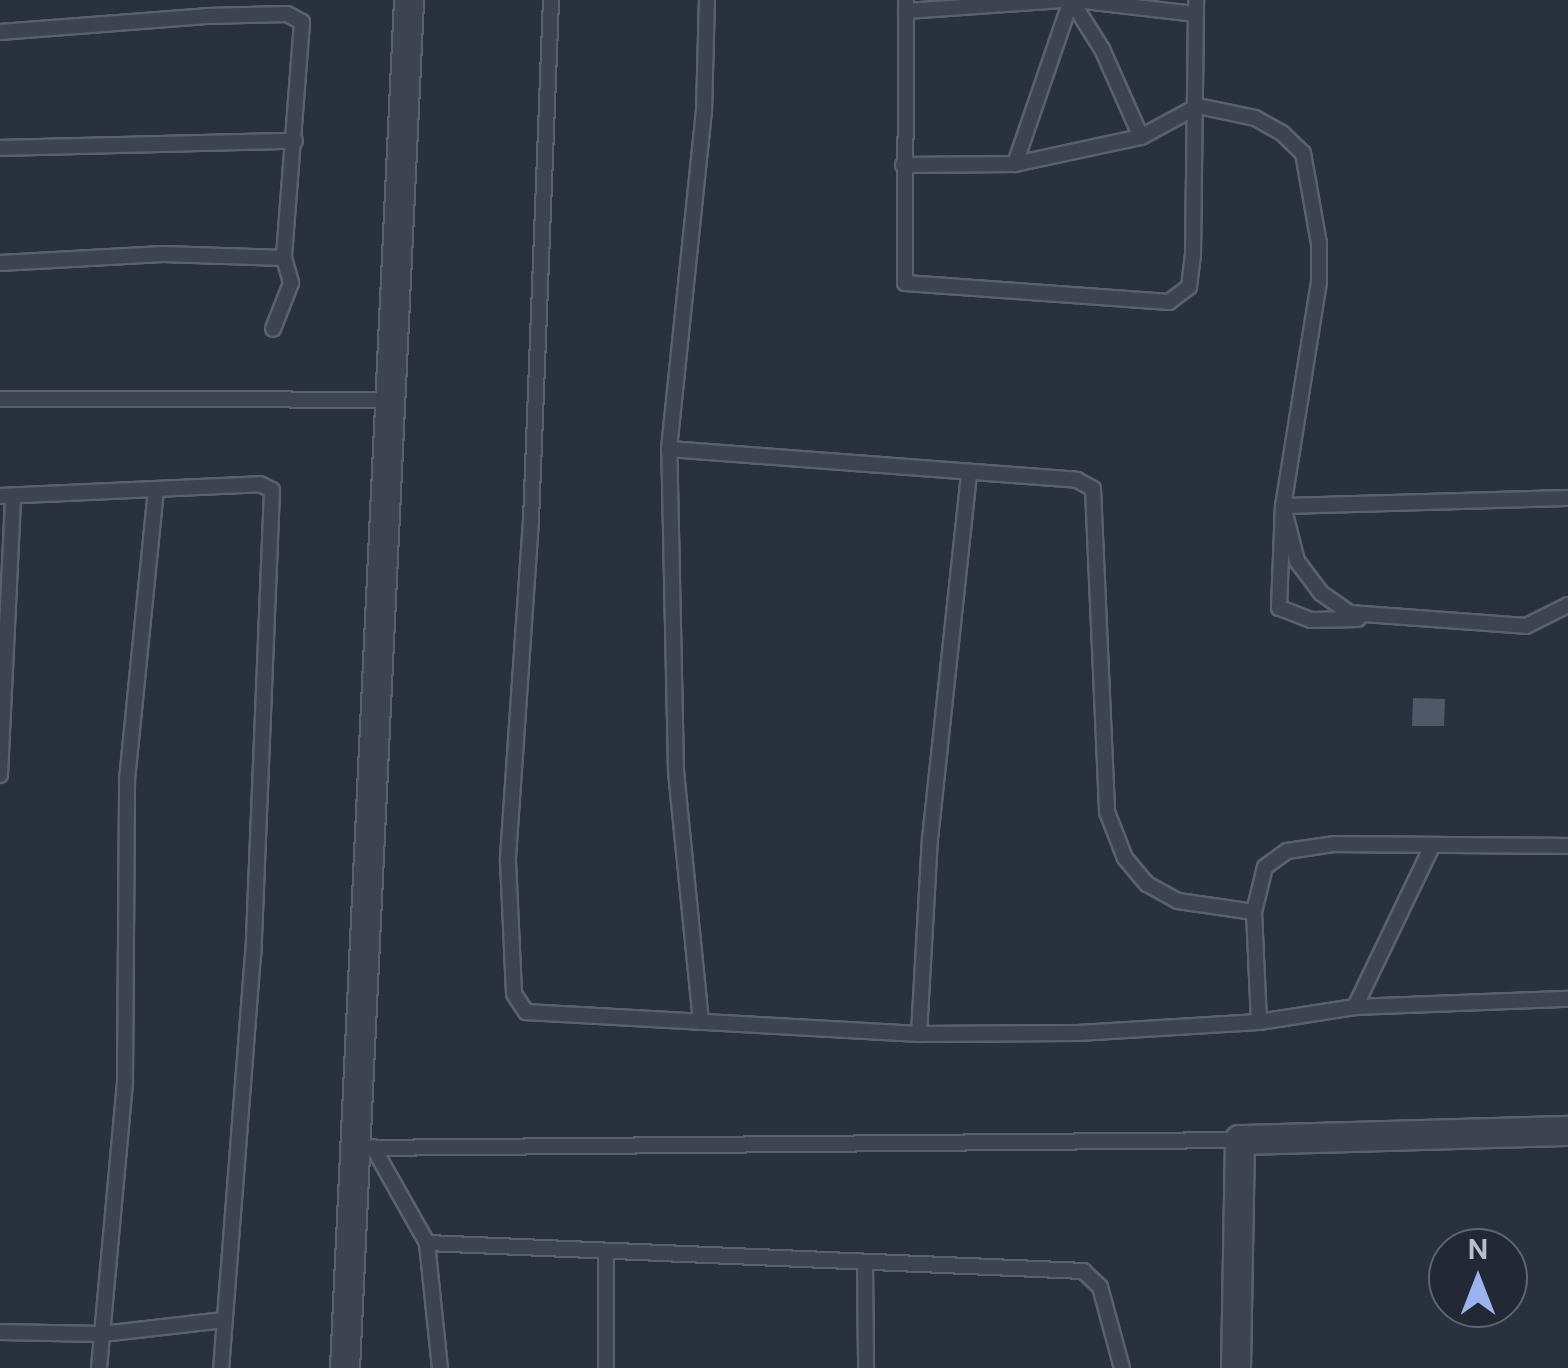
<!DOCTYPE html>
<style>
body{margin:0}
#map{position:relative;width:1568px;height:1368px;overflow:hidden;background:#29313f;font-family:"DM Sans",sans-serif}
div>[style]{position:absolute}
.building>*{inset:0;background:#505867}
.roads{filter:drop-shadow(2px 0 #5b616c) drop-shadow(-2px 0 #5b616c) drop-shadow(0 2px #5b616c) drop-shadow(0 -2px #5b616c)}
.lane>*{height:14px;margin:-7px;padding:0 7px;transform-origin:7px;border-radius:7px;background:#3d434f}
.street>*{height:28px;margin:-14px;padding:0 14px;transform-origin:14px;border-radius:14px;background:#3d434f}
span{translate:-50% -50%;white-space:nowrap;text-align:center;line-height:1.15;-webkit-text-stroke:8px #222834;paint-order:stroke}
.north{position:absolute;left:1428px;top:1228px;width:100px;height:100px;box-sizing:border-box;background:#222834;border:2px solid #5f6470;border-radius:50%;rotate:0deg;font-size:28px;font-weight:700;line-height:40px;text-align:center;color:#babfc9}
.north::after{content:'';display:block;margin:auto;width:35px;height:45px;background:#9bb4ee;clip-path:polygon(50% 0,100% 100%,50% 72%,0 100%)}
</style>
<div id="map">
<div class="building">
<i style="clip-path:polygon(1413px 698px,1445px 699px,1444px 726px,1412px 726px)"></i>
</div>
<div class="roads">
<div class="lane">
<i style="left:551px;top:0;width:520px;rotate:92.2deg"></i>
<i style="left:531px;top:520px;width:342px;rotate:93.9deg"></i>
<i style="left:508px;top:861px;width:133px;rotate:87.4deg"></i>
<i style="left:514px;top:994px;width:22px;rotate:56deg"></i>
<i style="left:526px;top:1012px;width:394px;rotate:3.2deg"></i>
<i style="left:919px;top:1034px;width:159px;rotate:-0.4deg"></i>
<i style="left:1078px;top:1033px;width:181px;rotate:-3.5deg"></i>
<i style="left:1259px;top:1022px;width:97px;rotate:-8.9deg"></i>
<i style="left:1355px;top:1007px;width:213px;rotate:-2.2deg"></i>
<i style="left:906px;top:0;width:283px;rotate:90.2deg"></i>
<i style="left:905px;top:283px;width:265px;rotate:4.1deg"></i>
<i style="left:1169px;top:302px;width:25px;rotate:-37deg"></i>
<i style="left:1189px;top:287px;width:32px;rotate:-83deg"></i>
<i style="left:1193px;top:255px;width:255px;rotate:-89.3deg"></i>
<i style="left:1071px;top:0;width:58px;rotate:57.7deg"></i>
<i style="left:1102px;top:49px;width:96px;rotate:66.1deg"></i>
<i style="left:1076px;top:0;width:121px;rotate:6.7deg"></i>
<i style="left:906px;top:11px;width:157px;rotate:-4deg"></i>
<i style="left:0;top:32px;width:207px;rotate:-4.4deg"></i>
<i style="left:206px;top:16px;width:81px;rotate:-1.4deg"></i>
<i style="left:287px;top:14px;width:17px;rotate:28deg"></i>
<i style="left:302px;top:22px;width:237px;rotate:94.4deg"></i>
<i style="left:284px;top:258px;width:26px;rotate:74deg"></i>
<i style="left:291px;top:283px;width:49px;rotate:111.4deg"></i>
<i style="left:0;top:148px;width:295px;rotate:-1.4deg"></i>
<i style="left:1015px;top:164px;width:173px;rotate:-71.1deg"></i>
<i style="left:903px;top:165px;width:112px;rotate:-0.5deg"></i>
<i style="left:1015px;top:164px;width:129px;rotate:-12.1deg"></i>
<i style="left:1141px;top:137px;width:65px;rotate:-28.5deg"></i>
<i style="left:1198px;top:106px;width:58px;rotate:11.9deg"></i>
<i style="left:1255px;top:118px;width:31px;rotate:29deg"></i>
<i style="left:1282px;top:133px;width:29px;rotate:44deg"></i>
<i style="left:1303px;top:153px;width:92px;rotate:80deg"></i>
<i style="left:1319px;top:244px;width:38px;rotate:90deg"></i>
<i style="left:1319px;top:282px;width:227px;rotate:99.1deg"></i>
<i style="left:1283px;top:506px;width:57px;rotate:75.7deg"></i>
<i style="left:1297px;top:561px;width:40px;rotate:53deg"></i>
<i style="left:1321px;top:593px;width:35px;rotate:35deg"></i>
<i style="left:1350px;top:613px;width:176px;rotate:4.2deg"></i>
<i style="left:1526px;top:626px;width:47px;rotate:-26.6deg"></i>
<i style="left:0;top:263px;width:163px;rotate:-3.2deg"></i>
<i style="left:163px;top:254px;width:121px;rotate:1.9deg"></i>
<i style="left:0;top:399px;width:391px;rotate:0.1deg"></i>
<i style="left:669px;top:449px;width:409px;rotate:4.3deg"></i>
<i style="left:1077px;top:480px;width:18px;rotate:29deg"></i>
<i style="left:1093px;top:489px;width:323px;rotate:87.5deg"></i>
<i style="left:1107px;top:812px;width:49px;rotate:68.6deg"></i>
<i style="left:1125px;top:858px;width:34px;rotate:50deg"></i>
<i style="left:1147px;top:884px;width:35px;rotate:29deg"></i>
<i style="left:1178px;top:901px;width:77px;rotate:8.2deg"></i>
<i style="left:0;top:496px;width:260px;rotate:-2.6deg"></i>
<i style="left:260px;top:484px;width:13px;rotate:27deg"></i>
<i style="left:272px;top:490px;width:464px;rotate:92.3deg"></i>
<i style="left:253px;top:954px;width:415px;rotate:94.4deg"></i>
<i style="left:1358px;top:619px;width:47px;rotate:178.8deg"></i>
<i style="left:1311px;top:620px;width:34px;rotate:-159deg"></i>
<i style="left:1279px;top:608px;width:102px;rotate:-87.8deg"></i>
<i style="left:1283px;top:506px;width:285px;rotate:-1.6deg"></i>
<i style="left:0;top:775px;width:279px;rotate:-87.3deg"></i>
<i style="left:1355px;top:1007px;width:178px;rotate:-64.4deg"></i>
<i style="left:701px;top:1022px;width:253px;rotate:-95.7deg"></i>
<i style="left:676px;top:770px;width:321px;rotate:-91.2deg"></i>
<i style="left:669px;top:449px;width:339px;rotate:-84.1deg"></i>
<i style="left:704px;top:112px;width:112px;rotate:-88.5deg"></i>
<i style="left:1259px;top:1022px;width:110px;rotate:-92.6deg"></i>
<i style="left:1254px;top:912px;width:46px;rotate:-76.3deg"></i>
<i style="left:1265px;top:867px;width:27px;rotate:-36deg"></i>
<i style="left:1287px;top:851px;width:49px;rotate:-8.3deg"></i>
<i style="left:1335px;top:844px;width:233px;rotate:0.5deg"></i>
<i style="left:919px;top:1034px;width:195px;rotate:-86.8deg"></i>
<i style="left:930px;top:839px;width:369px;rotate:-83.9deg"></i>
<i style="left:373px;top:1147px;width:110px;rotate:60.6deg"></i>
<i style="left:427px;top:1243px;width:126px;rotate:84.1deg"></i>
<i style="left:360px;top:1148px;width:880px;rotate:-0.52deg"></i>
<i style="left:427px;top:1243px;width:657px;rotate:2.44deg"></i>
<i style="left:1083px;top:1271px;width:23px;rotate:43deg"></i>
<i style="left:1100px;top:1287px;width:84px;rotate:74.8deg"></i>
<i style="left:865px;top:1264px;width:104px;rotate:89.4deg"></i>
<i style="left:0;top:1332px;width:102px;rotate:1.1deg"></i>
<i style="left:102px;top:1334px;width:123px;rotate:-6.5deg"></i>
<i style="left:99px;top:1368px;width:289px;rotate:-84.8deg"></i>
<i style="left:125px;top:1080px;width:300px;rotate:-89.6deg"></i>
<i style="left:127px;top:780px;width:290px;rotate:-84.3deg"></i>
<i style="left:606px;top:1368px;width:114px;rotate:-90deg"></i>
</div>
<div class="street">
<i style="left:345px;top:1368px;width:1369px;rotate:-87.32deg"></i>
<i style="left:1236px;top:1368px;width:228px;rotate:-89deg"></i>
<i style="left:1240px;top:1140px;width:328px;rotate:-1.6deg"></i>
</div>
</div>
<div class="north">N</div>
</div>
